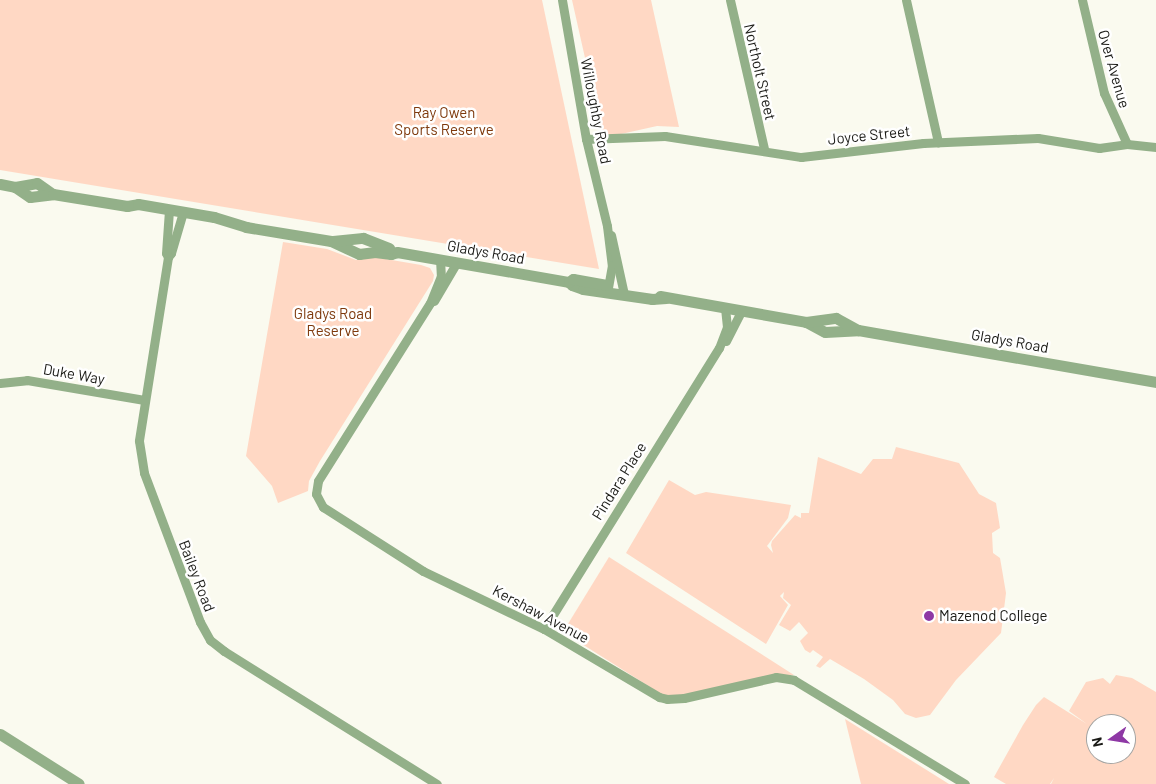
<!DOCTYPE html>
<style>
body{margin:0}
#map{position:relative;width:1156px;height:784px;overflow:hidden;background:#fafaef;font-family:Barlow,sans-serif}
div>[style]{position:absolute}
.green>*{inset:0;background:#ffd8c4}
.minor>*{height:9px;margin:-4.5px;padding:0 4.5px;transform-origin:4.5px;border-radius:4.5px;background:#93b089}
.tertiary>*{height:11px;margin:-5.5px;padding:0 5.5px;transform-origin:5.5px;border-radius:5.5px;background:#93b089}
.dots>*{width:14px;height:14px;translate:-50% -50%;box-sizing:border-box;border:2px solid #fff;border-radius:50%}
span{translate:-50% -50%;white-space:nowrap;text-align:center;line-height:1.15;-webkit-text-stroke:5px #fff;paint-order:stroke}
.street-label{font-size:15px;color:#1b1b17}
.park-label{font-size:15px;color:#7e390c}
.poi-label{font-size:15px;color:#1b1b17}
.left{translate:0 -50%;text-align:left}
.north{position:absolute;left:1086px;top:714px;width:50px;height:50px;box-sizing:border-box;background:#fff;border:1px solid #a4a4a2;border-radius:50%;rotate:257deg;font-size:14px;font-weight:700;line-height:20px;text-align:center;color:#1b1b17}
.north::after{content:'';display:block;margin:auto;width:18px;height:22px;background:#8e38a5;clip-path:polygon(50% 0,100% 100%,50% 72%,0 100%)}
</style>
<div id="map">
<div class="green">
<i style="clip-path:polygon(0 0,542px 0,599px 269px,0 170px)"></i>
<i style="clip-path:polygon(572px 0,651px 0,679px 127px,657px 126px,603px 138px)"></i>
<i style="clip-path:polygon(283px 242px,327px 249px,356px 260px,374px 257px,421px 265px,430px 268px,434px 275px,433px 281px,320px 461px,309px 481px,308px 491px,278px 503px,272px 486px,246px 456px)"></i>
<i style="clip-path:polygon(896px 447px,959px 463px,979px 494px,996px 503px,1000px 528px,992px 533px,993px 553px,1000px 558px,1006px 593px,1001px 633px,956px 680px,930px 715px,916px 718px,905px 714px,893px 700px,864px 679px,830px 659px,820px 668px,816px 666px,823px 657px,813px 650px,810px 653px,805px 650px,800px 641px,808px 633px,799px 622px,790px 631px,779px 625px,791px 605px,783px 598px,784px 592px,780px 596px,788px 605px,766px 644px,626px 553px,669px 480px,695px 495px,706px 492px,791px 505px,788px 518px,767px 546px,773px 553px,771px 545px,772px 541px,795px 515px,801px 518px,801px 513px,809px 513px,818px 457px,861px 474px,873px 459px,892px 459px)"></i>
<i style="clip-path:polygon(609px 557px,794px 675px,669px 699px,563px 632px)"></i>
<i style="clip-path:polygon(evenodd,1116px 675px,1132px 678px,1156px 692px,1156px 784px,1051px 784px,1054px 778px,1050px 784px,1006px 784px,994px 777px,1023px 725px,1036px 705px,1044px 697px,1087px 724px,1069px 711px,1086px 682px,1103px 678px,1110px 684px,1116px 675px,1096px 724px,1126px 724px,1126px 754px,1096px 754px,1096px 724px)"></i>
<i style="clip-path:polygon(845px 719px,949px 784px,861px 784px)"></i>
</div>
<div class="minor">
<i style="left:562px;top:0;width:141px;rotate:80.2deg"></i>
<i style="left:586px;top:139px;width:89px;rotate:76.4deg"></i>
<i style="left:607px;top:226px;width:39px;rotate:83deg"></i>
<i style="left:612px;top:265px;width:27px;rotate:100deg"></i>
<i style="left:730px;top:0;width:153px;rotate:77.1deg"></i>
<i style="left:906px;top:0;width:146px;rotate:77.3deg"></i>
<i style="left:1082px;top:0;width:96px;rotate:76.7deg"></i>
<i style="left:1104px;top:93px;width:56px;rotate:65.7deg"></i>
<i style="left:586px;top:139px;width:79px;rotate:-2.2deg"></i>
<i style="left:665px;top:136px;width:138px;rotate:8.8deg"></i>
<i style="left:801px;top:157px;width:123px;rotate:-6.5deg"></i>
<i style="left:923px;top:143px;width:115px;rotate:-2.5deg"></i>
<i style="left:1038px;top:138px;width:62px;rotate:9.3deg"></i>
<i style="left:1099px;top:148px;width:28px;rotate:-8deg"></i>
<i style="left:1127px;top:144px;width:29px;rotate:6deg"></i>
<i style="left:183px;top:212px;width:43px;rotate:106.3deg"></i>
<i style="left:171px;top:253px;width:5px;rotate:127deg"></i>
<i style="left:168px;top:257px;width:186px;rotate:99deg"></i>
<i style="left:139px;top:441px;width:32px;rotate:81deg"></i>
<i style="left:144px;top:473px;width:159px;rotate:69.4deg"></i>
<i style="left:200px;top:622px;width:21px;rotate:61deg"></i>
<i style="left:210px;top:640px;width:18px;rotate:38deg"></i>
<i style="left:224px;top:651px;width:251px;rotate:32deg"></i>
<i style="left:611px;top:235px;width:60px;rotate:77.6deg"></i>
<i style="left:168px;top:257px;width:4px;rotate:-117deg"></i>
<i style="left:166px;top:253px;width:43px;rotate:-86deg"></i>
<i style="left:440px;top:259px;width:17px;rotate:87deg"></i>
<i style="left:441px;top:276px;width:29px;rotate:112deg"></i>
<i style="left:430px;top:303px;width:210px;rotate:122.2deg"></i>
<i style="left:318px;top:481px;width:13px;rotate:99deg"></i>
<i style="left:316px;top:494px;width:15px;rotate:62deg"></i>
<i style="left:323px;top:507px;width:119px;rotate:32.6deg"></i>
<i style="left:423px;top:571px;width:134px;rotate:25.6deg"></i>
<i style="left:544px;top:629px;width:134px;rotate:30.6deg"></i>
<i style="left:659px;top:697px;width:8px;rotate:14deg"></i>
<i style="left:667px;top:699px;width:17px;rotate:-3deg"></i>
<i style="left:684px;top:698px;width:94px;rotate:-12.9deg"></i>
<i style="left:776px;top:677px;width:18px;rotate:9deg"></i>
<i style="left:794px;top:680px;width:200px;rotate:31.3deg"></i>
<i style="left:434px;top:301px;width:45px;rotate:-59.5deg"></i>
<i style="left:726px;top:341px;width:34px;rotate:-63deg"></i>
<i style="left:0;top:383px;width:27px;rotate:-6deg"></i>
<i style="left:27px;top:380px;width:119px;rotate:9.7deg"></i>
<i style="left:544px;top:629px;width:331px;rotate:-58.1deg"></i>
<i style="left:719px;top:348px;width:22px;rotate:-69deg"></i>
<i style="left:727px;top:327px;width:19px;rotate:-96deg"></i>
</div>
<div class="tertiary">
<i style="left:0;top:184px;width:15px;rotate:11deg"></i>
<i style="left:15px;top:187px;width:22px;rotate:-10deg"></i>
<i style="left:37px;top:183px;width:19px;rotate:35deg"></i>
<i style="left:15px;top:187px;width:18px;rotate:34deg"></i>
<i style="left:30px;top:197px;width:23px;rotate:-7deg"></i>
<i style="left:53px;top:194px;width:75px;rotate:9.2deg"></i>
<i style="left:127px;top:206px;width:11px;rotate:-10deg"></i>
<i style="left:138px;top:204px;width:77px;rotate:9.7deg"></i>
<i style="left:214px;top:217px;width:34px;rotate:17deg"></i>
<i style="left:246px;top:227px;width:86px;rotate:9.4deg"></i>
<i style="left:331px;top:241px;width:31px;rotate:25deg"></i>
<i style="left:359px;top:254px;width:16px;rotate:-7deg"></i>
<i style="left:375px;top:252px;width:16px;rotate:7deg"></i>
<i style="left:391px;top:254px;width:6px;rotate:-18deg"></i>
<i style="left:397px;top:252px;width:175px;rotate:9.9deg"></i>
<i style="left:569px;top:282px;width:4px;rotate:45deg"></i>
<i style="left:572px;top:285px;width:12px;rotate:20deg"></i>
<i style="left:583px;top:289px;width:70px;rotate:8.2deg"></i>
<i style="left:652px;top:299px;width:14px;rotate:-4deg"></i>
<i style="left:333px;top:241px;width:30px;rotate:-6deg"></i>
<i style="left:363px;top:238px;width:28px;rotate:21deg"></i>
<i style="left:569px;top:282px;width:5px;rotate:-37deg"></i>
<i style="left:573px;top:279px;width:34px;rotate:10deg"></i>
<i style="left:660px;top:296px;width:148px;rotate:10.1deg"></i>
<i style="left:806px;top:322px;width:21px;rotate:28deg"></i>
<i style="left:825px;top:332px;width:33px;rotate:-3deg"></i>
<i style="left:858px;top:330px;width:303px;rotate:9.9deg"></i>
<i style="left:806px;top:322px;width:30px;rotate:-8deg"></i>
<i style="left:836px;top:318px;width:25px;rotate:29deg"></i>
<i style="left:0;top:734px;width:93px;rotate:32.3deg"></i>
</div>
<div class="dots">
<i style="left:929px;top:616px;background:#8e38a5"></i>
</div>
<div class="street-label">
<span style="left:1114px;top:69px;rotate:74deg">Over Avenue</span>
<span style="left:760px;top:72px;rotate:77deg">Northolt Street</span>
<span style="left:596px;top:111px;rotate:79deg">Willoughby Road</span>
<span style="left:869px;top:135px;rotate:-6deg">Joyce Street</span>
<span style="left:486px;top:252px;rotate:10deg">Gladys Road</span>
<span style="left:1010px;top:341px;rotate:10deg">Gladys Road</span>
<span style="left:74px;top:374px;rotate:10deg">Duke Way</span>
<span style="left:619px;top:481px;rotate:-58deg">Pindara Place</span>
<span style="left:197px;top:576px;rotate:69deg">Bailey Road</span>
<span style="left:541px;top:614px;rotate:28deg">Kershaw Avenue</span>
</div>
<div class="park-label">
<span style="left:444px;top:121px">Ray Owen<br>Sports Reserve</span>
<span style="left:333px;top:322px">Gladys Road<br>Reserve</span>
</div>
<div class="poi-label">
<span class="left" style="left:939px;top:616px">Mazenod College</span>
</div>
<div class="north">N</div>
</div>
